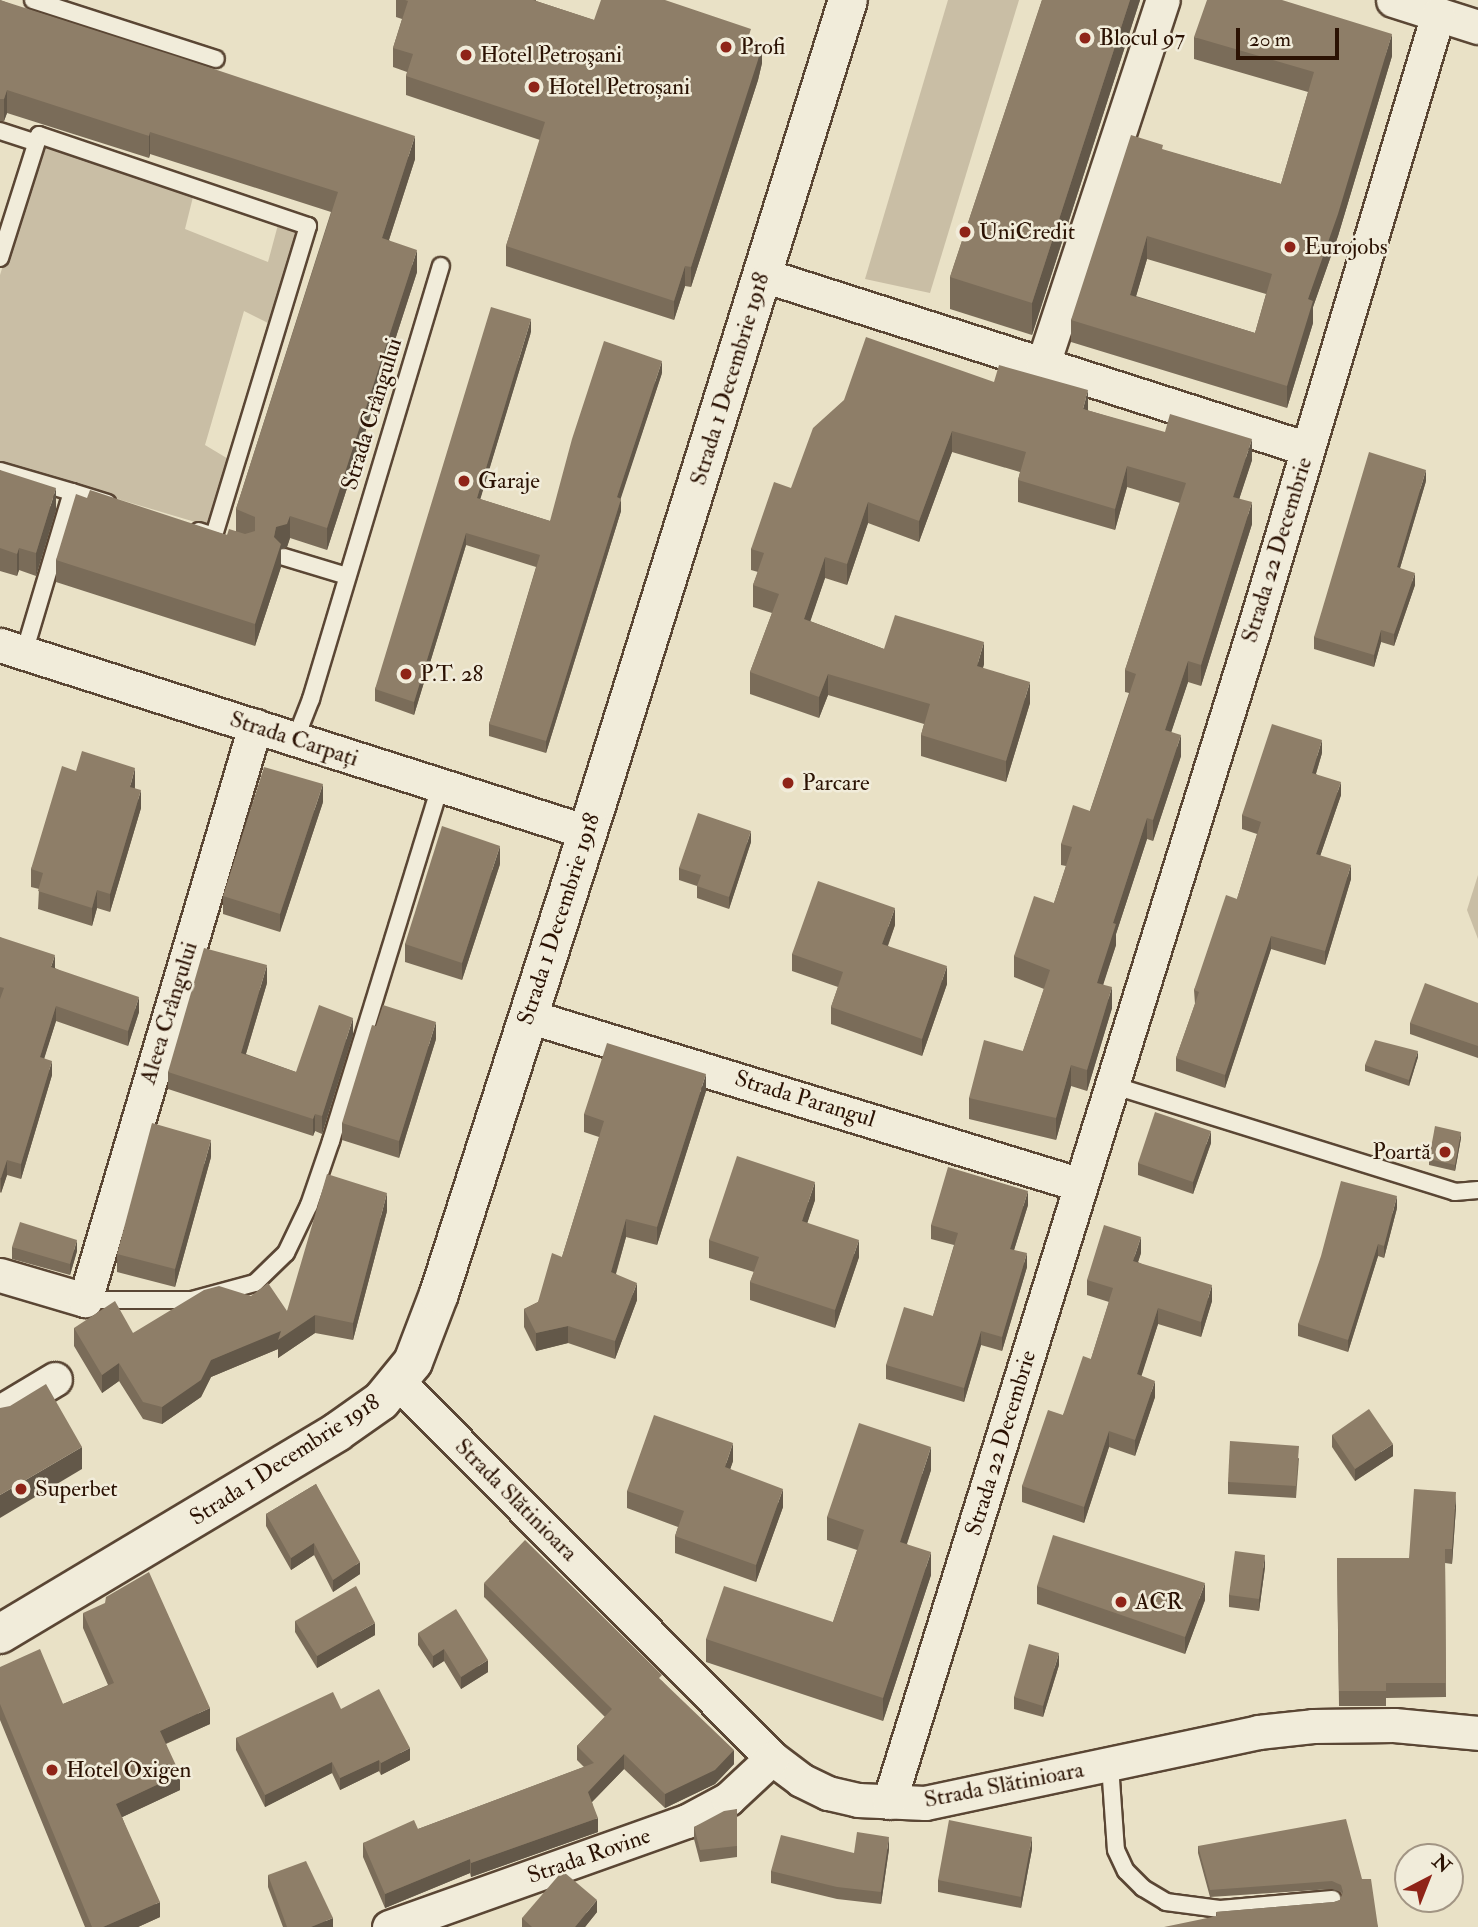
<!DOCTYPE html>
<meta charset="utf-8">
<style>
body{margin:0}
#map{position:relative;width:1478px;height:1927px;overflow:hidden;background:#e9e1c6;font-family:"IM FELL Double Pica",serif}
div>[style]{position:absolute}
.green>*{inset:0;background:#c9bea5}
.roads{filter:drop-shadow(2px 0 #5a4634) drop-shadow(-2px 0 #5a4634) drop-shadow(0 2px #5a4634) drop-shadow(0 -2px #5a4634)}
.lane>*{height:16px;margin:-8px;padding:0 8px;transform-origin:8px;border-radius:8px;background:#f1ecda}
.street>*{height:33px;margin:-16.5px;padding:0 16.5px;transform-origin:16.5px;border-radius:16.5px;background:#f1ecda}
.secondary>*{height:38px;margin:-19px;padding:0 19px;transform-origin:19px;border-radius:19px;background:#f1ecda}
.wall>*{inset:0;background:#7a6c59}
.shaded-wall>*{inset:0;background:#635849}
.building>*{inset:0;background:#8e7e68}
.dots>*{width:19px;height:19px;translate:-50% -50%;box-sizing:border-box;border:4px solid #f1ecda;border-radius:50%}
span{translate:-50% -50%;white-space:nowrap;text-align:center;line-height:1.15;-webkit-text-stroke:5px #f1ecda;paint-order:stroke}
.poi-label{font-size:23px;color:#2b1203}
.left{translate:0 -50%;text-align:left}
.right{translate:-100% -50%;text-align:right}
.street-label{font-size:23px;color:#2b1203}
.north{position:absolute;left:1394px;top:1843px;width:70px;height:70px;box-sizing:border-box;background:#f1ecda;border:2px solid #a29584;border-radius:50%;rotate:42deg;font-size:19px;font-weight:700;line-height:28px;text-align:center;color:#2b1203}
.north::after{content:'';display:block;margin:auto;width:24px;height:32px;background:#8f2418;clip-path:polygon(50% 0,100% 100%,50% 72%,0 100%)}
.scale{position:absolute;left:1236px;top:28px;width:103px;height:32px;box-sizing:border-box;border:4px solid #2b1203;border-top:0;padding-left:9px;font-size:21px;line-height:24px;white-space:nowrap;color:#2b1203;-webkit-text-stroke:5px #f1ecda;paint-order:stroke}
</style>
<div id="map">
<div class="green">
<i style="clip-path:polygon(948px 0,1019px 0,930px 293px,865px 279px)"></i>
<i style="clip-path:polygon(41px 141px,194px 193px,185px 229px,268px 262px,279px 221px,303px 228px,272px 325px,244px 311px,205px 445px,230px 460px,212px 527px,0 464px,0 275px)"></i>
<i style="clip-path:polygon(1478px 875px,1478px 939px,1467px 910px)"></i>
</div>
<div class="roads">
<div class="lane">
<i style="left:33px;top:0;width:192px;rotate:17.9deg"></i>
<i style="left:0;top:131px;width:38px;rotate:18deg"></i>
<i style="left:0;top:258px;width:129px;rotate:-72.4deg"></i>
<i style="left:39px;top:135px;width:284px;rotate:18.7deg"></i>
<i style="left:308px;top:226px;width:324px;rotate:106.9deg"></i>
<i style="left:214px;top:536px;width:16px;rotate:-162deg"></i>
<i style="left:0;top:471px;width:75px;rotate:16.3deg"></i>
<i style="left:72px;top:492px;width:168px;rotate:106.6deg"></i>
<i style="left:72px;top:492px;width:37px;rotate:17deg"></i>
<i style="left:284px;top:557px;width:66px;rotate:16.8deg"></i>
<i style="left:295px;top:740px;width:44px;rotate:-68.7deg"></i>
<i style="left:311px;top:699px;width:452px;rotate:-73.3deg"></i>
<i style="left:1112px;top:1085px;width:359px;rotate:17.3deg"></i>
<i style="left:1455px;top:1192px;width:23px;rotate:-5deg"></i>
<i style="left:85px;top:1300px;width:107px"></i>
<i style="left:192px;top:1300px;width:65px;rotate:-15.1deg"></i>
<i style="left:255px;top:1283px;width:43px;rotate:-44.1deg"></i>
<i style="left:286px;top:1253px;width:53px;rotate:-64.4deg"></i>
<i style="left:309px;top:1205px;width:68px;rotate:-71deg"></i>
<i style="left:331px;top:1141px;width:371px;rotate:-72.9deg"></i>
<i style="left:1110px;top:1765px;width:85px;rotate:86deg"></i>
<i style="left:1116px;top:1850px;width:23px;rotate:65deg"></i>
<i style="left:1126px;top:1871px;width:24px;rotate:45deg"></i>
<i style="left:1143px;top:1888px;width:27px;rotate:31deg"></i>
<i style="left:1166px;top:1902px;width:54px;rotate:7.4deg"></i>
<i style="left:1220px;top:1909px;width:113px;rotate:-5.1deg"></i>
</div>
<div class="street">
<i style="left:1393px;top:0;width:89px;rotate:17.6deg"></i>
<i style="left:763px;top:275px;width:572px;rotate:17.71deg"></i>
<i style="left:1043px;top:364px;width:383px;rotate:-71.8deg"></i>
<i style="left:0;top:645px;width:616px;rotate:17.67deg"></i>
<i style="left:528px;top:1016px;width:578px;rotate:16.99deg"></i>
<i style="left:0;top:1275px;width:89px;rotate:16.4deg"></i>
<i style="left:85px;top:1300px;width:599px;rotate:-73.5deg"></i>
<i style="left:399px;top:1383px;width:529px;rotate:45.15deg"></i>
<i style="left:772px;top:1758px;width:36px;rotate:37deg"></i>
<i style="left:801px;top:1780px;width:30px;rotate:26deg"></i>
<i style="left:828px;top:1793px;width:31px;rotate:13deg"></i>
<i style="left:858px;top:1800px;width:67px;rotate:2.6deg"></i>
<i style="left:925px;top:1803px;width:340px;rotate:-12deg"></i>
<i style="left:1258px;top:1732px;width:55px;rotate:-6.2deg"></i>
<i style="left:1313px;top:1726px;width:81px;rotate:-0.7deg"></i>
<i style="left:1394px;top:1725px;width:84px;rotate:5.4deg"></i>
<i style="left:0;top:1412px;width:64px;rotate:-31deg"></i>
<i style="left:889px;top:1802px;width:1225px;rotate:-72.72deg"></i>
<i style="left:1253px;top:632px;width:645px;rotate:-73.33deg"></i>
<i style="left:389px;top:1927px;width:316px;rotate:-19.6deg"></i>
<i style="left:687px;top:1821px;width:47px;rotate:-28.2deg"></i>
<i style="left:728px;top:1799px;width:60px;rotate:-43deg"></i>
</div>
<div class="secondary">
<i style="left:0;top:1634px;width:393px;rotate:-30.9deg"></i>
<i style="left:337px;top:1432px;width:54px;rotate:-35.2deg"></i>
<i style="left:381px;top:1401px;width:50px;rotate:-50.6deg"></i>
<i style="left:413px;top:1362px;width:73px;rotate:-69.1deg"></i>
<i style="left:439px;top:1294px;width:519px;rotate:-72.16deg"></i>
<i style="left:598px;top:800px;width:838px;rotate:-72.65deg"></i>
</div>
</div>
<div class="wall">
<i style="clip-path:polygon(0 0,415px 159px,389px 240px,417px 272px,327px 550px,290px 538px,287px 547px,281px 549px,281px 567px,255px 646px,56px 582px,56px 560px,87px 498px,227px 535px,236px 531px,236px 509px,331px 212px,150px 154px,149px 158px,7px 113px,4px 121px,0 121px)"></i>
<i style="clip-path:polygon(396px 0,536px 0,536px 1px,594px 20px,751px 39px,762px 63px,758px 80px,691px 287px,685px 286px,674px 320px,506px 266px,506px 246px,540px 140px,406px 95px,406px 76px,407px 72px,393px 67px,393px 48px,402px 19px,396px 17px)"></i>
<i style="clip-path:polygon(1042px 0,1140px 0,1032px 335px,950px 309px,950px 277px)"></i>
<i style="clip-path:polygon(evenodd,1194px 37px,1392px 56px,1338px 236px,1313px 307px,1313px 323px,1287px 408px,1071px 342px,1071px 320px,1163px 150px,1281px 184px,1308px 92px,1194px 59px,1194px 37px,1147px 259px,1266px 294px,1255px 333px,1136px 296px,1147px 259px)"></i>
<i style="clip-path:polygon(531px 332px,480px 499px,550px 521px,662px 373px,620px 499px,621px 511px,546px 753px,489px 736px,489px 724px,536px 567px,466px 545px,414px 715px,375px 701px,375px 689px)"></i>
<i style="clip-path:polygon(994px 382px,1252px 460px,1239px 499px,1252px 524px,1201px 686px,1188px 682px,1171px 732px,1181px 756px,1153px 841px,1147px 839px,1116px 934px,1116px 945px,1103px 984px,1112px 1008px,1087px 1091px,1071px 1086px,1056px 1140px,969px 1119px,969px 1098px,1023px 1051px,1044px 989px,1014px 977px,1014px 956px,1054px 903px,1066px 866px,1061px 865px,1061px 844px,1090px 811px,1129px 693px,1125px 692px,1125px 670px,1180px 503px,1127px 487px,1115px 530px,1018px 502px,1018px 480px,1020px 472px,952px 452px,919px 542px,868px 523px,847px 585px,825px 578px,810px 621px,884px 649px,984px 664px,983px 668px,1030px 703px,1006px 782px,921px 756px,921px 735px,924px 724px,828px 695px,819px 718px,750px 694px,750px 672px,772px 613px,753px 607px,753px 585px,758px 572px,751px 570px,751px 549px,791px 488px)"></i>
<i style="clip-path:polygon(0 470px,56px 510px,36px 576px,19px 570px,17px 576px,0 571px)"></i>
<i style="clip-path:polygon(1426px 481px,1400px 568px,1415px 585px,1394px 646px,1381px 642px,1374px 667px,1314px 649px,1314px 637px)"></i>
<i style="clip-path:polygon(1322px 753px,1316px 774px,1341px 795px,1320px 856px,1351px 879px,1325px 965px,1271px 949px,1225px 1088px,1176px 1071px,1176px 1058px,1195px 1004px,1194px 990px,1237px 899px,1257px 834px,1242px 829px,1242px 815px)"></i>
<i style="clip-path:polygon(76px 771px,135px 786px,135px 788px,141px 808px,110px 912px,97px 908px,92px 926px,38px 909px,39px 889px,31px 887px,31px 869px)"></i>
<i style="clip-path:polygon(323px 802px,280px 932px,223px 914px,223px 896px)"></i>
<i style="clip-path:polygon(751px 842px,729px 909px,697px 898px,697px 886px,679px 880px,679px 868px)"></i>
<i style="clip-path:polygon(500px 864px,462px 980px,405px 962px,405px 944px)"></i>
<i style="clip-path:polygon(895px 925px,888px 946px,947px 984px,922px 1056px,831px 1024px,831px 1007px,838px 987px,792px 971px,792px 954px)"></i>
<i style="clip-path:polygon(0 937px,55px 968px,139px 1012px,128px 1046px,56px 1021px,44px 1058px,52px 1075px,21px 1179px,7px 1175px,1px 1193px,0 1192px)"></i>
<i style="clip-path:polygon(267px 983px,246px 1054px,296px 1072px,353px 1035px,322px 1134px,315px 1131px,313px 1136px,168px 1089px,168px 1072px)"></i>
<i style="clip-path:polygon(1478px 1003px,1478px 1058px,1410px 1034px,1410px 1023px)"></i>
<i style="clip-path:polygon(436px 1039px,399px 1158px,342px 1140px,342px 1123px)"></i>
<i style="clip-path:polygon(1418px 1057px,1409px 1086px,1365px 1071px,1365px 1065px)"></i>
<i style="clip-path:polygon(706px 1091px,657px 1245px,626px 1237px,616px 1274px,637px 1300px,615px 1359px,568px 1343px,536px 1351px,524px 1327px,524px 1309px,538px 1302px,562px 1257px,599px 1137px,584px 1132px,584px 1114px)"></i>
<i style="clip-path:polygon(1461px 1138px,1455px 1171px,1429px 1165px,1429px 1159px)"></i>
<i style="clip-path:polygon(1211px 1143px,1193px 1194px,1138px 1175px,1138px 1163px)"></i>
<i style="clip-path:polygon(211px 1157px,175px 1287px,117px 1272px,117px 1254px)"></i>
<i style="clip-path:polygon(815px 1200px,807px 1223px,859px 1257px,835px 1328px,750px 1300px,750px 1282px,754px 1272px,709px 1258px,709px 1240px)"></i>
<i style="clip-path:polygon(1028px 1205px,1014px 1250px,1027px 1267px,1002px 1351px,981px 1345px,964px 1402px,886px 1379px,886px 1365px,933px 1316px,954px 1245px,931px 1239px,931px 1225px)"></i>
<i style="clip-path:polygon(1397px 1208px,1384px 1258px,1378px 1256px,1348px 1352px,1298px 1336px,1298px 1324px)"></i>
<i style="clip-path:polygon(387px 1211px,353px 1340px,315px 1333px,278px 1358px,278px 1349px,211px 1377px,201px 1397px,162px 1424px,143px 1419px,119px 1381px,102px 1393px,74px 1346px,74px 1328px,133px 1333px,287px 1311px)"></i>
<i style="clip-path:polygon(12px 1247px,77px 1251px,70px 1275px,12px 1259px)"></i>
<i style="clip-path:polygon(1141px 1253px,1138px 1262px,1212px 1301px,1201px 1337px,1158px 1324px,1141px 1376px,1155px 1397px,1135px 1456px,1109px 1447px,1084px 1523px,1022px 1502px,1022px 1486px,1063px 1415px,1091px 1359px,1109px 1302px,1087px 1295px,1087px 1280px)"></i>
<i style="clip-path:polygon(1332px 1435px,1393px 1456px,1355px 1481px,1332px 1447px)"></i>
<i style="clip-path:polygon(1299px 1458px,1296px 1498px,1228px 1494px,1228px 1482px)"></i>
<i style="clip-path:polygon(733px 1461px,730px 1469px,783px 1507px,756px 1582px,675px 1553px,675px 1536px,678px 1527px,627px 1508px,627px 1491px)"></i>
<i style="clip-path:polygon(931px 1470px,907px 1544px,931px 1575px,883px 1721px,706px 1662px,706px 1639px,833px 1622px,857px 1550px,827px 1540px,827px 1517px)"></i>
<i style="clip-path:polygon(316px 1484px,360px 1574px,333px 1592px,314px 1555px,291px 1570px,266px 1526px,266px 1514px)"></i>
<i style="clip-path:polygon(1456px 1507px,1452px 1564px,1445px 1563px,1446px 1697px,1386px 1698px,1386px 1706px,1339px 1706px,1337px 1558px,1409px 1558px)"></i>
<i style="clip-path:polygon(1265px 1567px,1259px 1611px,1229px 1607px,1229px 1595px)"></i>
<i style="clip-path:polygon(484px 1583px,662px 1681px,734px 1764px,715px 1784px,665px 1808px,624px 1769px,592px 1802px,598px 1832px,471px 1877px,470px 1873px,385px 1908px,363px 1857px,363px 1843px,418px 1829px,584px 1767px,577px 1760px,577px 1746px,605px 1717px,484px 1597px)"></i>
<i style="clip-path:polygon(1037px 1586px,1205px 1600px,1185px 1654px,1037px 1604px)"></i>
<i style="clip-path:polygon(83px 1613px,210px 1724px,166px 1744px,180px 1790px,122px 1817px,160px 1917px,138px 1927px,85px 1927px,0 1720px,0 1667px,63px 1704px,108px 1685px,83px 1628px)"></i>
<i style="clip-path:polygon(295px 1621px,375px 1635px,317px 1668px,295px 1632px)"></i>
<i style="clip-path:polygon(418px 1633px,488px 1672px,461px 1689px,444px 1661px,433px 1668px,418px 1645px)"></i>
<i style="clip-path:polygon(1059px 1665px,1043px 1717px,1014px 1709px,1014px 1697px)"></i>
<i style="clip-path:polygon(341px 1709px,410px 1760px,381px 1775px,379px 1771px,340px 1790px,332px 1773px,265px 1807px,236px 1750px,236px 1738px)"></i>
<i style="clip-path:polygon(737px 1809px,737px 1857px,700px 1862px,694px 1839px,694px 1827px)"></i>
<i style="clip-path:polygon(1198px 1846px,1362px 1879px,1378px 1927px,1216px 1916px,1216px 1912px,1334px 1902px,1340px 1900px,1342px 1895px,1341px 1892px,1332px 1889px,1210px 1897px,1198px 1853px)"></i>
<i style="clip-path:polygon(889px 1849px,881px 1904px,837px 1899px,771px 1883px,771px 1871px,854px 1853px)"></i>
<i style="clip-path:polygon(1032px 1849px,1021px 1908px,938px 1892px,938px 1880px)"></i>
<i style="clip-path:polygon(268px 1875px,333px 1927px,283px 1927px,268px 1887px)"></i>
<i style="clip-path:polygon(597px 1912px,585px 1927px,522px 1927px,522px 1918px)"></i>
</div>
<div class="shaded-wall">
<i style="clip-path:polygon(1130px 0,1140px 0,1032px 335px,1032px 303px)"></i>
<i style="clip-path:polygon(1392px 34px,1392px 56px,1338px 236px,1313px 307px,1313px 323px,1287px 408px,1287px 386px,1308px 299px)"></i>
<i style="clip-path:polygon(762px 44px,762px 63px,758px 80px,691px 287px,691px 267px)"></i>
<i style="clip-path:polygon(7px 90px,7px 113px,4px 121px,4px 99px)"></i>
<i style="clip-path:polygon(150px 132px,150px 154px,149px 158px,149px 136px)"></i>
<i style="clip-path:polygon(415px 136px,415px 159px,382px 261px,382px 238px)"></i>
<i style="clip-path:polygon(1147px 236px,1147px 259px,1130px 317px,1130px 295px)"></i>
<i style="clip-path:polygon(417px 250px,417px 272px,327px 550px,327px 528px)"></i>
<i style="clip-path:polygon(685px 266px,685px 286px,674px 320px,674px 301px)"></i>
<i style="clip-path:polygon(531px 319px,531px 332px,477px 510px,477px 498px)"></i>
<i style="clip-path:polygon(662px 361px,662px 373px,617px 510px,617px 497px)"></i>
<i style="clip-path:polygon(1088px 390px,1088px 411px,1083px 409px)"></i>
<i style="clip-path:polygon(952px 431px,952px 452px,919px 542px,919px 521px)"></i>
<i style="clip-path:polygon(1252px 439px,1252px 460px,1233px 518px,1233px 497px)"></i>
<i style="clip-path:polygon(1127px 466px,1127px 487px,1115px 530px,1115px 509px)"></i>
<i style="clip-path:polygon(1426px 470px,1426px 481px,1397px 578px,1397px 567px)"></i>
<i style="clip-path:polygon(56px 488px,56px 510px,36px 576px,36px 553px)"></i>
<i style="clip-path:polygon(621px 499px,621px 511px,546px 753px,546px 741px)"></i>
<i style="clip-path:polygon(868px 502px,868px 523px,847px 585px,847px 564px)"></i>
<i style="clip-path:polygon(1252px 502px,1252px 524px,1201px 686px,1201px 665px)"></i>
<i style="clip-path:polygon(290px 516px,290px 538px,287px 547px,281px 549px,281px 567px,255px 646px,255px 624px,276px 527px)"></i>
<i style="clip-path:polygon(466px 533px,466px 545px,414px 715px,414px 702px)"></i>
<i style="clip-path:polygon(19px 548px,19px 570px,17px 576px,17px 554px)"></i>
<i style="clip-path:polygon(825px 557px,825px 578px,804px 640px,804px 619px)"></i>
<i style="clip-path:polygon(1415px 573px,1415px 585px,1394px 646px,1394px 634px)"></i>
<i style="clip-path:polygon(1381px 630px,1381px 642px,1374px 667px,1374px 655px)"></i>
<i style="clip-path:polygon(984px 642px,984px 664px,977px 687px,977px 666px)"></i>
<i style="clip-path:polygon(1188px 661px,1188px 682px,1165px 751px,1165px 730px)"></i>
<i style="clip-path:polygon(828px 674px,828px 695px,819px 718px,819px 697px)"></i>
<i style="clip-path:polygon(1030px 682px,1030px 703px,1006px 782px,1006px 761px)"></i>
<i style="clip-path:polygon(1181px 735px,1181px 756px,1153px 841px,1153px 820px)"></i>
<i style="clip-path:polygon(1322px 740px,1322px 753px,1312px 786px,1312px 773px)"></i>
<i style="clip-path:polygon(135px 768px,135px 786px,130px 804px,130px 787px)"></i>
<i style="clip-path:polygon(1341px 782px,1341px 795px,1316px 868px,1316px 854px)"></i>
<i style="clip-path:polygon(323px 784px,323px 802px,280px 932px,280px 914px)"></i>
<i style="clip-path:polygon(141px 790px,141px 808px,110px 912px,110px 894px)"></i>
<i style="clip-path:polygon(1147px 818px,1147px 839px,1116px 934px,1116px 945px,1097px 1004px,1097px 983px,1113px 923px)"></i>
<i style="clip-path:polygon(751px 831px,751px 842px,729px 909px,729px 897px)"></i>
<i style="clip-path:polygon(500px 846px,500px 864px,462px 980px,462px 963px)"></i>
<i style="clip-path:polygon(1351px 865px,1351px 879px,1325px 965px,1325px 951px)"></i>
<i style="clip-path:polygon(97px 890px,97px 908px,92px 926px,92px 908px)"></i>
<i style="clip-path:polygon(895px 908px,895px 925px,882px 961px,882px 944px)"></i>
<i style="clip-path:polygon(1271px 936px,1271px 949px,1225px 1088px,1225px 1075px)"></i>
<i style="clip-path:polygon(55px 955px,55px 970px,51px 967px)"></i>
<i style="clip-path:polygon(267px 965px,267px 983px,241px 1070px,241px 1053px)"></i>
<i style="clip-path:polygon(947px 966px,947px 984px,922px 1056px,922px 1039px)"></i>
<i style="clip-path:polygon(1112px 987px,1112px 1008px,1087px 1091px,1087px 1070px)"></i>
<i style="clip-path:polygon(139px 997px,139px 1012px,128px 1046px,128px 1031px)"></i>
<i style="clip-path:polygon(56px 1006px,56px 1021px,40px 1072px,40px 1057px)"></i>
<i style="clip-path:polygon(353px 1018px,353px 1035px,322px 1134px,322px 1116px)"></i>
<i style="clip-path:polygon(436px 1022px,436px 1039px,399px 1158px,399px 1141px)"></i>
<i style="clip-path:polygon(1418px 1051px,1418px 1057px,1409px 1086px,1409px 1080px)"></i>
<i style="clip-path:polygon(52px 1061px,52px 1075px,21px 1179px,21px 1164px)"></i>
<i style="clip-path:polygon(1071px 1065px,1071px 1086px,1056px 1140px,1056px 1118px)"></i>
<i style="clip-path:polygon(706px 1074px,706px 1091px,657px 1245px,657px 1227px)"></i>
<i style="clip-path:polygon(315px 1114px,315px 1131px,313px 1136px,313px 1119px)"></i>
<i style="clip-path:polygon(1211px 1131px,1211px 1143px,1193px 1194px,1193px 1182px)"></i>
<i style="clip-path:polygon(1461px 1132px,1461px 1138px,1455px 1171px,1455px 1165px)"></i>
<i style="clip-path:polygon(211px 1140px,211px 1157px,175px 1287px,175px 1269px)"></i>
<i style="clip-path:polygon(7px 1160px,7px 1175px,1px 1193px,1px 1178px)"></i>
<i style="clip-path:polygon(815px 1182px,815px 1200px,802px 1239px,802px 1221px)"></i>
<i style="clip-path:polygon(1028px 1191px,1028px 1205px,1010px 1263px,1010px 1249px)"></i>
<i style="clip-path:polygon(387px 1193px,387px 1211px,353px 1340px,353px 1323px)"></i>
<i style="clip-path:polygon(1397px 1196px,1397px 1208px,1384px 1258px,1384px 1246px)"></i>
<i style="clip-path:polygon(626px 1219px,626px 1237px,611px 1290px,611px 1272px)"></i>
<i style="clip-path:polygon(1141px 1237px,1141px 1253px,1133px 1277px,1133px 1261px)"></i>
<i style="clip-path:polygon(77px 1240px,77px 1251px,70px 1275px,70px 1264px)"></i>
<i style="clip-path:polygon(859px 1240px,859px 1257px,835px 1328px,835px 1310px)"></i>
<i style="clip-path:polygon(1378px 1244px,1378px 1256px,1348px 1352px,1348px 1340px)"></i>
<i style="clip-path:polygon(1027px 1253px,1027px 1267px,1002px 1351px,1002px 1337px)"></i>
<i style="clip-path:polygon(637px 1283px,637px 1300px,615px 1359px,615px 1341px)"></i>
<i style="clip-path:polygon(1212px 1285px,1212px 1301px,1201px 1337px,1201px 1322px)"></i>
<i style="clip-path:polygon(1158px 1308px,1158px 1324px,1137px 1390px,1137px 1374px)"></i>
<i style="clip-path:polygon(315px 1315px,315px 1333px,278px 1358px,278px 1349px,211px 1377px,201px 1397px,162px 1424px,162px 1407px,211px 1360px)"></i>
<i style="clip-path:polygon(568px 1326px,568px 1343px,536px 1351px,536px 1333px)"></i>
<i style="clip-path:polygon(981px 1331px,981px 1345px,964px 1402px,964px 1388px)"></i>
<i style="clip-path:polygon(119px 1363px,119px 1381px,102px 1393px,102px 1375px)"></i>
<i style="clip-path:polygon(1155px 1381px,1155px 1397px,1135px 1456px,1135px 1440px)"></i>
<i style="clip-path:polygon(1109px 1431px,1109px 1447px,1084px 1523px,1084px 1507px)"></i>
<i style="clip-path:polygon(733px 1443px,733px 1461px,725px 1485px,725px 1467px)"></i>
<i style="clip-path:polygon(1393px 1444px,1393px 1456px,1355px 1481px,1355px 1469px)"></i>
<i style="clip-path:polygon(82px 1447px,82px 1469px,0 1518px,0 1495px)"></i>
<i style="clip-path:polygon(931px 1447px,931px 1470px,900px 1564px,900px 1542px)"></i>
<i style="clip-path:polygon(783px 1489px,783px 1507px,756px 1582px,756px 1565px)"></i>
<i style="clip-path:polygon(1456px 1492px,1456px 1507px,1452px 1564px,1452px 1549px)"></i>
<i style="clip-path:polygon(314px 1543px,314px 1555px,291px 1570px,291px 1558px)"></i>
<i style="clip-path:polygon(931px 1552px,931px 1575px,883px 1721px,883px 1698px)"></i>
<i style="clip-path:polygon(1265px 1555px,1265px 1567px,1259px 1611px,1259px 1599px)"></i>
<i style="clip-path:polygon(360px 1562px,360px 1574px,333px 1592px,333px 1580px)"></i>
<i style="clip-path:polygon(1205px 1583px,1205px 1600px,1185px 1654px,1185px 1637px)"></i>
<i style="clip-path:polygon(375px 1623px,375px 1635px,317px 1668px,317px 1656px)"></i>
<i style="clip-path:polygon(444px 1649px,444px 1661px,433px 1668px,433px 1656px)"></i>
<i style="clip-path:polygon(1059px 1653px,1059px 1665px,1043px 1717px,1043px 1706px)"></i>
<i style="clip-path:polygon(488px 1660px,488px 1672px,461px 1689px,461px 1677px)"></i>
<i style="clip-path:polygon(210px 1708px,210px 1724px,160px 1746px,160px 1731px)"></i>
<i style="clip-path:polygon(410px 1748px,410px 1760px,381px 1775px,381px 1763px)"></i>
<i style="clip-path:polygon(734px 1750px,734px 1764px,715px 1784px,665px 1808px,665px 1794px)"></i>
<i style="clip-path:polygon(624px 1754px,624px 1769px,588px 1806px,588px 1792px)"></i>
<i style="clip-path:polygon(379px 1760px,379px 1771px,340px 1790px,340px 1778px)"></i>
<i style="clip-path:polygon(332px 1762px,332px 1773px,265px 1807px,265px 1795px)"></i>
<i style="clip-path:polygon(180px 1774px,180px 1790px,116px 1820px,116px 1804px)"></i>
<i style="clip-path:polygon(598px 1818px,598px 1832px,471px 1877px,471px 1863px)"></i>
<i style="clip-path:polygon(889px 1837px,889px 1849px,881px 1904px,881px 1892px)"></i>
<i style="clip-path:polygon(1032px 1837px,1032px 1849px,1021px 1908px,1021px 1897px)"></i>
<i style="clip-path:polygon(470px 1859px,470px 1873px,385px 1908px,385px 1894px)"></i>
<i style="clip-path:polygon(597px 1900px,597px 1912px,585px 1927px,575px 1927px)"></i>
<i style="clip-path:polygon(160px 1902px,160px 1917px,138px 1927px,103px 1927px)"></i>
<i style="clip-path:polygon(333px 1918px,333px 1927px,311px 1927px)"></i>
</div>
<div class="building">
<i style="clip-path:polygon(0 0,175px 56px,415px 136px,382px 238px,417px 250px,327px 528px,290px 516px,287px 524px,276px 527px,274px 537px,281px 544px,255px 624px,56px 560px,76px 494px,87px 498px,90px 490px,227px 535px,229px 529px,245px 534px,255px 531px,255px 517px,236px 509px,338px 192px,150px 132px,149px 136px,7px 90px,4px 99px,0 99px)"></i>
<i style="clip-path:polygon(405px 0,533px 0,594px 20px,601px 0,665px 0,751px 29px,748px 38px,762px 44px,758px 60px,691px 267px,685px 266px,674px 301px,506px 246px,545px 122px,406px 76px,413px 54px,393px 48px,408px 1px)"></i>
<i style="clip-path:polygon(1042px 0,1130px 0,1032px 303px,950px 277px)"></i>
<i style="clip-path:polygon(evenodd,1207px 0,1282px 0,1392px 34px,1338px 214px,1308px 299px,1313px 301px,1287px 386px,1071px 320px,1131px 135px,1163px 145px,1162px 149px,1281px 184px,1314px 72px,1194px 37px,1207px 0,1147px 236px,1272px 274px,1255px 333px,1130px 295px,1147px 236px)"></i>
<i style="clip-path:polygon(491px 307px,531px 319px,477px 498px,550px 521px,572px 439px,604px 341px,662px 361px,617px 497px,621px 499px,546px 741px,489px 724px,540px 555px,466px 533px,414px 702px,375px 689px)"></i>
<i style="clip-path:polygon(866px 337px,994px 382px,999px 365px,1088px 390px,1083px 409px,1165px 432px,1170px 414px,1252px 439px,1233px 497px,1252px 502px,1201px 665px,1188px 661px,1165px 730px,1181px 735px,1153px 820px,1147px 818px,1113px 923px,1116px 924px,1097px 983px,1112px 987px,1087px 1070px,1071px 1065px,1056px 1118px,969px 1098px,984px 1040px,1023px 1051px,1050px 970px,1014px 956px,1034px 896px,1054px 903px,1072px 847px,1061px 844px,1073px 805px,1090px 811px,1136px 674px,1125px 670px,1186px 483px,1127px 466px,1115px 509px,1018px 480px,1026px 452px,952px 431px,919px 521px,868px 502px,847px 564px,825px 557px,804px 619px,884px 649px,895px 615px,984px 642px,977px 666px,1030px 682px,1006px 761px,921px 735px,930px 704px,828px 674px,819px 697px,750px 672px,779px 594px,753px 585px,764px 553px,751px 549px,774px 482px,791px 488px,813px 428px,844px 400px)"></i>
<i style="clip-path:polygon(1369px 452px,1426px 470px,1397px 567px,1415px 573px,1394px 634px,1381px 630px,1374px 655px,1314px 637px)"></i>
<i style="clip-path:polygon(0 470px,56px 488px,36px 553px,19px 548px,17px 554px,0 548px)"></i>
<i style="clip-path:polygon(1272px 724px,1322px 740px,1312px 773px,1341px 782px,1316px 854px,1351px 865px,1325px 951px,1271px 936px,1225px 1075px,1176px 1058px,1199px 992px,1194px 990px,1226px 895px,1237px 899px,1261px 822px,1242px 815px)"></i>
<i style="clip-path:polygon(82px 751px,135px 768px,130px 787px,141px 790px,110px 894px,97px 890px,92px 908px,38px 891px,43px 873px,31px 869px,62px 766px,76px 771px)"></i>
<i style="clip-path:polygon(264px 767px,323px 784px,280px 914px,223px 896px)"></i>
<i style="clip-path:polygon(698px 813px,751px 831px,729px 897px,697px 886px,701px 875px,679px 868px)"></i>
<i style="clip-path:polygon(442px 826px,500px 846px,462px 963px,405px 944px)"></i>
<i style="clip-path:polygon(818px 881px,895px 908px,882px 944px,947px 966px,922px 1039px,831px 1007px,843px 972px,792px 954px)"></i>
<i style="clip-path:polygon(0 937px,55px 955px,51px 967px,139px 997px,128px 1031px,56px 1006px,40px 1057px,52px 1061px,21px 1164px,7px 1160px,1px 1178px,0 1178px,0 999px,4px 988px,0 987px)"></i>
<i style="clip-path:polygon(204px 948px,267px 965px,241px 1053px,296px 1072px,319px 1005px,353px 1018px,322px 1116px,315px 1114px,313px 1119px,168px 1072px)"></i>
<i style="clip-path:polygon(1425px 983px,1478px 1003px,1478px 1046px,1410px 1023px)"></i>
<i style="clip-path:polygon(383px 1005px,436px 1022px,399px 1141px,342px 1123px,372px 1025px,376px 1026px)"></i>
<i style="clip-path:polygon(1375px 1040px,1418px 1051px,1409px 1080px,1365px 1065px)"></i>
<i style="clip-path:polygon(607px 1043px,706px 1074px,657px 1227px,626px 1219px,611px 1272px,637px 1283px,615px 1341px,568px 1326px,536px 1333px,524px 1309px,538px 1302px,552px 1253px,562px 1257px,604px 1121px,584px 1114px)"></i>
<i style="clip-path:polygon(1155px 1112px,1211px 1131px,1193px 1182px,1138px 1163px)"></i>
<i style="clip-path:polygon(152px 1123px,211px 1140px,175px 1269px,117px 1254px)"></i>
<i style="clip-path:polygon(1435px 1126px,1461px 1132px,1455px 1165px,1429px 1159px)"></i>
<i style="clip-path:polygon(737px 1156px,815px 1182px,802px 1221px,859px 1240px,835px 1310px,750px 1282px,759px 1257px,709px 1240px)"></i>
<i style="clip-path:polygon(948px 1167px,1028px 1191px,1010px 1249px,1027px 1253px,1002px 1337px,981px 1331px,964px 1388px,886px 1365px,904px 1307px,933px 1316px,958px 1233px,931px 1225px)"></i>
<i style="clip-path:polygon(327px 1174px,387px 1193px,353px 1323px,315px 1315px,278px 1340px,281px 1331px,211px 1360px,201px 1380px,162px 1407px,143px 1402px,119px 1363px,102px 1375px,74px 1328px,115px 1301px,133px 1333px,204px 1290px,219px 1286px,251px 1296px,268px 1283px,287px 1311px)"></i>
<i style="clip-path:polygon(1341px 1181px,1397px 1196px,1384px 1246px,1378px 1244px,1348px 1340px,1298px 1324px,1321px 1256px)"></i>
<i style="clip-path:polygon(20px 1222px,77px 1240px,70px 1264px,12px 1247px)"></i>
<i style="clip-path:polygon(1104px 1225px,1141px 1237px,1133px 1261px,1212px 1285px,1201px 1322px,1158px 1308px,1137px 1374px,1155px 1381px,1135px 1440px,1109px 1431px,1084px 1507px,1022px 1486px,1048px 1410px,1063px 1415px,1083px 1356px,1091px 1359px,1113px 1288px,1087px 1280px)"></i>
<i style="clip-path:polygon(46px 1384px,82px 1447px,0 1495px,0 1408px,10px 1406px)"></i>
<i style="clip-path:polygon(1369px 1409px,1393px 1444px,1355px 1469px,1332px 1435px)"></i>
<i style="clip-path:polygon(654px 1415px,733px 1443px,725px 1467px,783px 1489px,756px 1565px,675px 1536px,684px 1511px,627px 1491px)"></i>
<i style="clip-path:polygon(859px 1423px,931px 1447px,900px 1542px,931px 1552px,883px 1698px,706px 1639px,724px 1586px,833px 1622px,864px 1530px,827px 1517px)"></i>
<i style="clip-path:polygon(1230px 1441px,1299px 1446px,1296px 1486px,1228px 1482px)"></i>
<i style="clip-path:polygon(316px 1484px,360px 1562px,333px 1580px,314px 1543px,291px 1558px,266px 1514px)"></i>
<i style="clip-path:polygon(1414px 1489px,1456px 1492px,1452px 1549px,1445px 1549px,1446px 1683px,1386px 1683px,1386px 1691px,1339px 1691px,1337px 1558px,1409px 1558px)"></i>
<i style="clip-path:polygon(1053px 1535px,1205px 1583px,1185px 1637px,1037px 1586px)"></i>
<i style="clip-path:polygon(525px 1540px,662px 1675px,659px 1678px,734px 1750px,715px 1770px,665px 1794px,624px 1754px,588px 1792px,598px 1818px,471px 1863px,470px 1859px,385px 1894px,363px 1843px,414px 1820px,418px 1829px,594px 1763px,577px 1746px,612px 1709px,484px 1583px)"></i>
<i style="clip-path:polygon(1235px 1551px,1265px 1555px,1259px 1599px,1229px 1595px)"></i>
<i style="clip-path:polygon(149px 1572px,210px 1708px,160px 1731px,180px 1774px,116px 1804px,160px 1902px,103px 1927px,92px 1927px,0 1704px,0 1667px,40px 1649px,63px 1704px,114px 1683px,83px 1613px,105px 1603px,106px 1597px)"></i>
<i style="clip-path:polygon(356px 1586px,375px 1623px,317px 1656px,295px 1621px)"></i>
<i style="clip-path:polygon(456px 1609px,488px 1660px,461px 1677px,444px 1649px,433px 1656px,418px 1633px)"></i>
<i style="clip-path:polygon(1029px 1644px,1059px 1653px,1043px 1706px,1014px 1697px)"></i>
<i style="clip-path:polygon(379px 1689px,410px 1748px,381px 1763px,379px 1760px,340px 1778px,332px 1762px,265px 1795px,236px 1738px,333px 1692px,341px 1709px)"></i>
<i style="clip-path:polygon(737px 1809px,737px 1846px,700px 1850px,694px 1827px,724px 1811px)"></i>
<i style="clip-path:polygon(1346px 1819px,1362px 1879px,1371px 1879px,1378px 1927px,1164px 1927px,1217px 1916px,1216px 1912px,1334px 1902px,1340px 1900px,1343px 1892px,1341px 1885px,1332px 1881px,1210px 1890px,1198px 1846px)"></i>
<i style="clip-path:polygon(949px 1820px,1032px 1837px,1021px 1897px,938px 1880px)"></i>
<i style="clip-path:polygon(857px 1832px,889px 1837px,881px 1892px,837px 1887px,771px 1871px,781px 1835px,854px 1853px)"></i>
<i style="clip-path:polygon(306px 1861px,333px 1918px,311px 1927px,287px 1927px,268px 1875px)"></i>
<i style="clip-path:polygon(565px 1873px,597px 1900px,575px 1927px,532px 1927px,522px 1918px,559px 1875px)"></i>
</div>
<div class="dots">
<i style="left:1085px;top:38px;background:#8f2418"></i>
<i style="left:726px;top:47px;background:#8f2418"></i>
<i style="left:466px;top:55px;background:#8f2418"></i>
<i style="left:534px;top:87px;background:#8f2418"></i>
<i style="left:965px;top:232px;background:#8f2418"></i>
<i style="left:1290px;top:247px;background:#8f2418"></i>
<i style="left:464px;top:481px;background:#8f2418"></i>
<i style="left:406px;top:674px;background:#8f2418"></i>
<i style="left:788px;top:783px;background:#8f2418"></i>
<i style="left:1445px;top:1152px;background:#8f2418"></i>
<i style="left:21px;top:1489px;background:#8f2418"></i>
<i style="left:1121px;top:1602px;background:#8f2418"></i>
<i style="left:52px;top:1770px;background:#8f2418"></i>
</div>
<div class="poi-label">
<span class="left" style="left:1099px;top:38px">Blocul 97</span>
<span class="left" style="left:740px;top:47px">Profi</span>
<span class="left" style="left:480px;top:55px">Hotel Petroşani</span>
<span class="left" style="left:548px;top:87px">Hotel Petroșani</span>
<span class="left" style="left:979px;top:232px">UniCredit</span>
<span class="left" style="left:1304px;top:247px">Eurojobs</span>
<span class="left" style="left:478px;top:481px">Garaje</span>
<span class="left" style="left:420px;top:674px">P.T. 28</span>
<span class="left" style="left:802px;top:783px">Parcare</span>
<span class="right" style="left:1431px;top:1152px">Poartă</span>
<span class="left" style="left:35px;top:1489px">Superbet</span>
<span class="left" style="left:1135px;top:1602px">ACR</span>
<span class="left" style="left:66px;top:1770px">Hotel Oxigen</span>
</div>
<div class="street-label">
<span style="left:730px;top:379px;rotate:-73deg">Strada 1 Decembrie 1918</span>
<span style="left:372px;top:414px;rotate:-73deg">Strada Crângului</span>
<span style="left:1277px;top:550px;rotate:-73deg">Strada 22 Decembrie</span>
<span style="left:294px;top:739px;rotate:18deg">Strada Carpați</span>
<span style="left:559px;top:919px;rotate:-72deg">Strada 1 Decembrie 1918</span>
<span style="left:169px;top:1013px;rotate:-73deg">Aleea Crângului</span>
<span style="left:805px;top:1099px;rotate:17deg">Strada Parangul</span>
<span style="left:1001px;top:1443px;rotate:-73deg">Strada 22 Decembrie</span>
<span style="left:285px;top:1460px;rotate:-33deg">Strada 1 Decembrie 1918</span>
<span style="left:516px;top:1500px;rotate:45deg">Strada Slătinioara</span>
<span style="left:1004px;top:1785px;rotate:-11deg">Strada Slătinioara</span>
<span style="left:589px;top:1856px;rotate:-19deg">Strada Rovine</span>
</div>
<div class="north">N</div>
<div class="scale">20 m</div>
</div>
